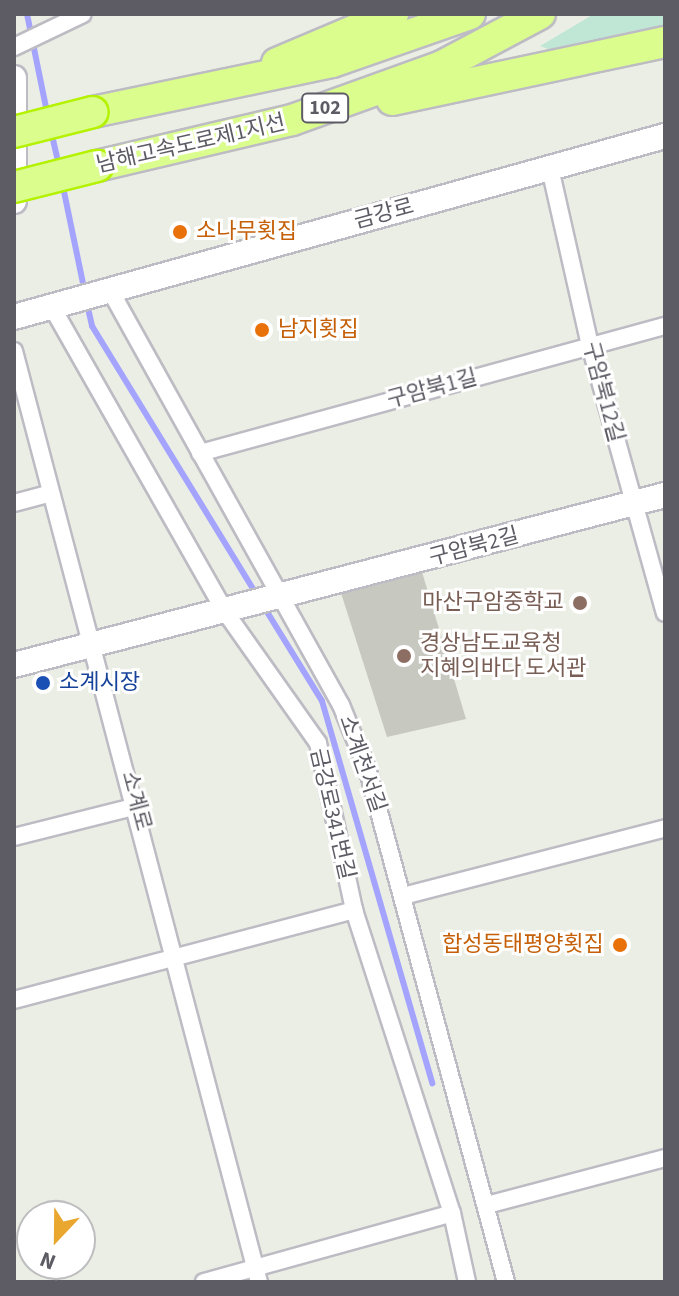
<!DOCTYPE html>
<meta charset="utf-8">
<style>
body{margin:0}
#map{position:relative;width:679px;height:1296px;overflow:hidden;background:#ebeee4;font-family:"Source Sans 3","Noto Sans KR",sans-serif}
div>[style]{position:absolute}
.green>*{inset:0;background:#c0e6d6}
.stream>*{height:6px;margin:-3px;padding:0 3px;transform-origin:3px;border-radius:3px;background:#a4a4ff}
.building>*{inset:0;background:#c7c9c0}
.roads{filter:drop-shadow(2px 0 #bdbbc3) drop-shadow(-2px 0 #bdbbc3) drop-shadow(0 2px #bdbbc3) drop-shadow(0 -2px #bdbbc3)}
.street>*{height:16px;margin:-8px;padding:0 8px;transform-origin:8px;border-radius:8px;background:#fff}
.secondary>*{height:24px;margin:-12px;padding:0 12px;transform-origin:12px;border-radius:12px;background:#fff}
.highway>*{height:30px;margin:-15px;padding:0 15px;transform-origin:15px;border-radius:15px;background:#dafd8d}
.bridges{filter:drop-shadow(2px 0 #b4f201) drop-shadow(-2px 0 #b4f201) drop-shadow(0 2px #b4f201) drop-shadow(0 -2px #b4f201)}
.highway-bridge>*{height:30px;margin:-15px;padding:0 15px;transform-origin:15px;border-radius:15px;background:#dafd8d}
.dots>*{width:22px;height:22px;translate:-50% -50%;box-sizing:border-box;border:4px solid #fff;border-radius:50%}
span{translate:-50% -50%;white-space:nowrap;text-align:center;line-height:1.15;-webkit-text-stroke:6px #fff;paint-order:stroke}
.shield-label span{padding:2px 6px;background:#fff;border:2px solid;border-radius:6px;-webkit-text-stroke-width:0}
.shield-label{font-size:20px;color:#5d5c65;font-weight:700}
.street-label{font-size:22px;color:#5d5c65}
.food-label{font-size:22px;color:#c56008}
.left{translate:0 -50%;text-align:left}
.right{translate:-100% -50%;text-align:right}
.education-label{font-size:22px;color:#785e54}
.transit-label{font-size:22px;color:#164399}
.frame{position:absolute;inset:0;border:16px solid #5d5c65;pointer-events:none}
.north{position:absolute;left:16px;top:1200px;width:80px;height:80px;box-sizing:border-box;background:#fff;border:2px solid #bebec1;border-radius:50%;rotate:202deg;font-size:22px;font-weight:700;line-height:32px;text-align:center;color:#5d5c65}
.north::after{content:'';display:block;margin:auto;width:28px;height:36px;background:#e9a730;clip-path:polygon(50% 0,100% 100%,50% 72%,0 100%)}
</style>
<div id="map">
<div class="green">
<i style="clip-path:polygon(594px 14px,665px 14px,665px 26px,559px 53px,540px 46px)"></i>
</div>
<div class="stream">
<i style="left:27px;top:14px;width:105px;rotate:78.5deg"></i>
<i style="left:51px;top:131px;width:37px;rotate:77deg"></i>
<i style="left:62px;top:182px;width:113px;rotate:78.3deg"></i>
<i style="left:87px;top:304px;width:23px;rotate:77deg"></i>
<i style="left:92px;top:326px;width:318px;rotate:58.5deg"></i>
<i style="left:264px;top:607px;width:110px;rotate:58.3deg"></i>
<i style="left:322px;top:701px;width:398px;rotate:73.9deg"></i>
</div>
<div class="building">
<i style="clip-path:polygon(422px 572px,466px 719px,387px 737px,341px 593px)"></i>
</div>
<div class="roads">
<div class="street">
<i style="left:14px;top:47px;width:76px;rotate:-25.6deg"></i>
<i style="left:550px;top:168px;width:181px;rotate:77.3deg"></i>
<i style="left:590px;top:345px;width:278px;rotate:74.4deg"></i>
<i style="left:110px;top:290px;width:475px;rotate:60.9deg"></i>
<i style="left:341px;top:705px;width:71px;rotate:67.8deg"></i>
<i style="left:368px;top:771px;width:529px;rotate:74.89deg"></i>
<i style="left:52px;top:307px;width:352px;rotate:60.4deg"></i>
<i style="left:226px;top:613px;width:159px;rotate:54.7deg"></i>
<i style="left:318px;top:743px;width:171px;rotate:77.8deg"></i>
<i style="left:354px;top:910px;width:318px;rotate:72.1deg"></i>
<i style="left:452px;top:1213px;width:71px;rotate:77.7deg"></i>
<i style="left:14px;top:351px;width:963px;rotate:75.26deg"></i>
<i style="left:200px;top:453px;width:482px;rotate:-15.3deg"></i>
<i style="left:14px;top:503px;width:35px;rotate:-15deg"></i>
<i style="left:14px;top:837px;width:127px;rotate:-14.1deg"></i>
<i style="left:403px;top:896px;width:271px;rotate:-14.5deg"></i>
<i style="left:14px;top:1000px;width:352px;rotate:-14.8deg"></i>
<i style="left:487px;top:1205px;width:184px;rotate:-14.8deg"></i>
<i style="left:204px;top:1282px;width:257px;rotate:-15.5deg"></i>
</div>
<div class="secondary">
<i style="left:14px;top:78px;width:123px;rotate:90deg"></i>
<i style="left:14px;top:317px;width:676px;rotate:-15.54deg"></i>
<i style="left:14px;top:665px;width:673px;rotate:-14.64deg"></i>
</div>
<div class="highway">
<i style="left:277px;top:63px;width:126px;rotate:-22.9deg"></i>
<i style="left:392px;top:100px;width:279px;rotate:-12deg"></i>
<i style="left:93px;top:112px;width:244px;rotate:-11.8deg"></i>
<i style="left:332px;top:62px;width:146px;rotate:-19.2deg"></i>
<i style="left:97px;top:166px;width:200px;rotate:-13.3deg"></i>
<i style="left:292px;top:120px;width:159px;rotate:-19.8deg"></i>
<i style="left:442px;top:66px;width:111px;rotate:-28deg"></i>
</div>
</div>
<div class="bridges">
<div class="highway-bridge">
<i style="left:14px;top:132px;width:81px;rotate:-14.2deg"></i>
<i style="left:14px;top:187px;width:86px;rotate:-14.2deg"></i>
</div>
</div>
<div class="dots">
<i style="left:180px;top:232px;background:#e8710a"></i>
<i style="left:262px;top:330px;background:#e8710a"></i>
<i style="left:580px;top:603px;background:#8d6e63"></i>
<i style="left:404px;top:656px;background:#8d6e63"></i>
<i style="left:43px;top:683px;background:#1a4fb4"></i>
<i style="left:620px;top:945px;background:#e8710a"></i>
</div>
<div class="shield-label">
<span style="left:325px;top:108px">102</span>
</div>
<div class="street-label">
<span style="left:191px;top:144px;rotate:-13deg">남해고속도로제1지선</span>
<span style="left:384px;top:214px;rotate:-15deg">금강로</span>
<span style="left:432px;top:389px;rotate:-15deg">구암북1길</span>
<span style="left:603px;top:392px;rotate:75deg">구암북12길</span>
<span style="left:474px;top:547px;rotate:-15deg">구암북2길</span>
<span style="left:362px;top:764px;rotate:71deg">소계천서길</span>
<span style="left:136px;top:801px;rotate:75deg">소계로</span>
<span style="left:332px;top:814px;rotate:77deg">금강로341번길</span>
</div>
<div class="food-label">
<span class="left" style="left:196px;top:232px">소나무횟집</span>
<span class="left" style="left:278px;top:330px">남지횟집</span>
<span class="right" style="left:604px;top:945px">합성동태평양횟집</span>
</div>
<div class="education-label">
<span class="right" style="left:564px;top:603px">마산구암중학교</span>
<span class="left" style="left:420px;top:656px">경상남도교육청<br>지혜의바다 도서관</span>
</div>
<div class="transit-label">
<span class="left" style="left:59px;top:683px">소계시장</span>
</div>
<div class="frame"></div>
<div class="north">N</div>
</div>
